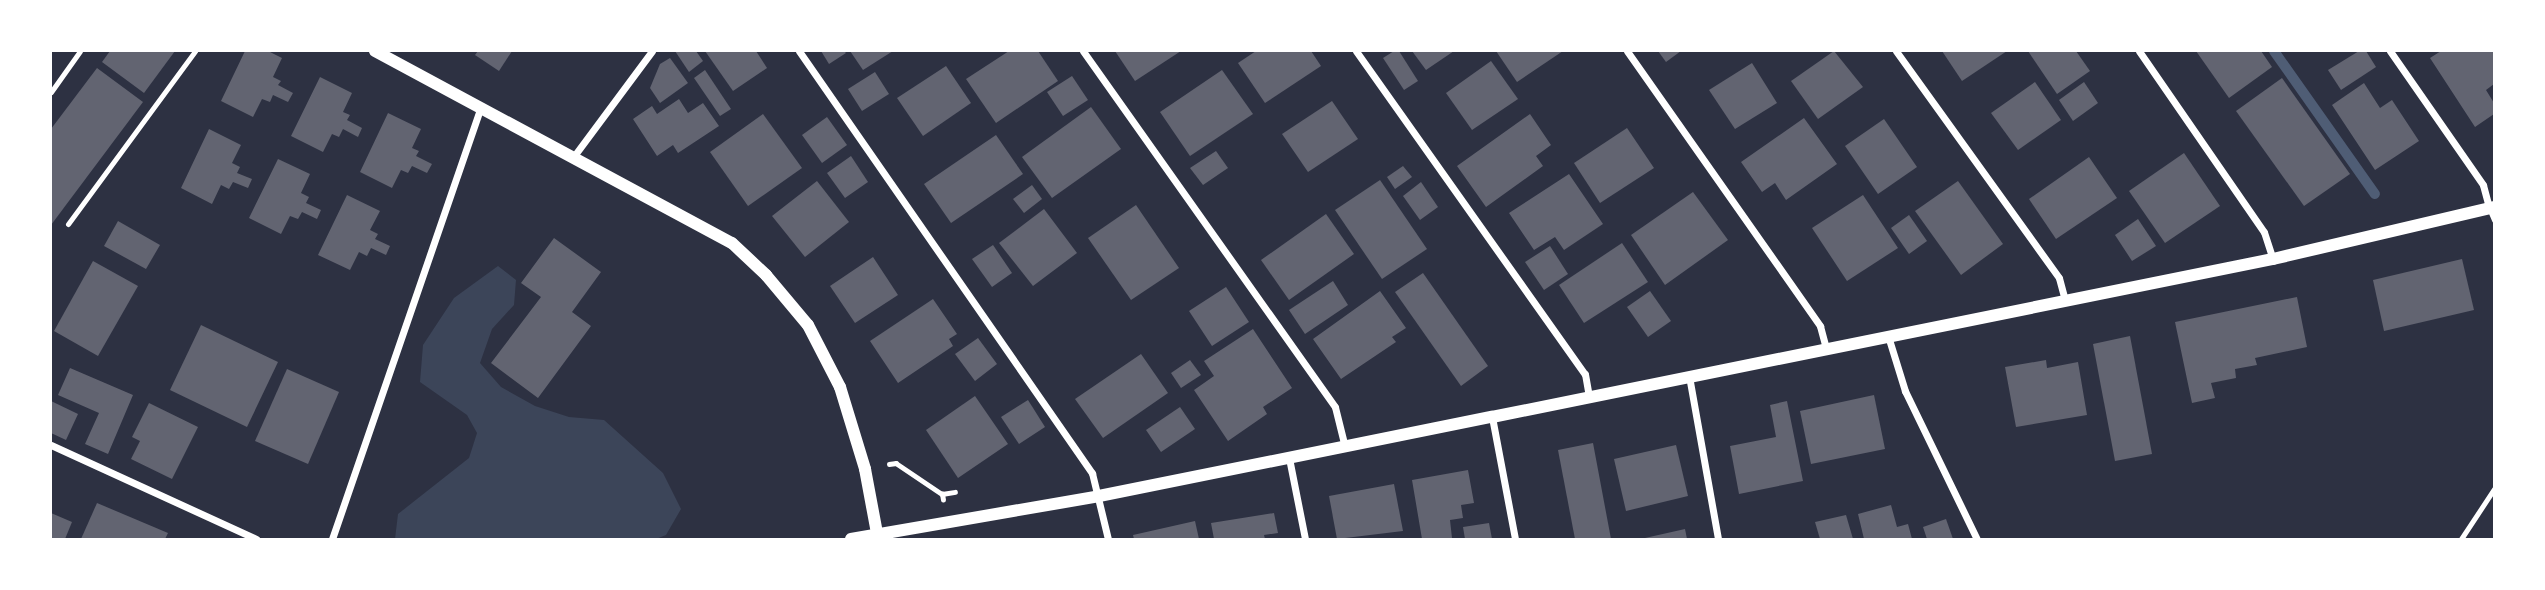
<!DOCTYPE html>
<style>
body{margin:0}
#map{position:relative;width:2545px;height:590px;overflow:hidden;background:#2d3142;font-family:"Source Sans 3",sans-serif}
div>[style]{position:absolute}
.green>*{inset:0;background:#3c4559}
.stream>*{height:10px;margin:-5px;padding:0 5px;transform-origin:5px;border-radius:5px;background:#4f5d75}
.building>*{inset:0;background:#626471}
.path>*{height:4.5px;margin:-2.25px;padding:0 2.25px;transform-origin:2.25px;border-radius:2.25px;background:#fff}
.service>*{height:5px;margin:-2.5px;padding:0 2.5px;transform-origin:2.5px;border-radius:2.5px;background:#fff}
.minor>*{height:7px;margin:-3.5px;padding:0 3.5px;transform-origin:3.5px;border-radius:3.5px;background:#fff}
.tertiary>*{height:12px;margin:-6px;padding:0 6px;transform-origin:6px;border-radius:6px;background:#fff}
span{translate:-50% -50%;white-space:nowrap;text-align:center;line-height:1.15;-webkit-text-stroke:5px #fff;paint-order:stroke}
.frame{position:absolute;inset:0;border:52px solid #fff;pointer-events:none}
</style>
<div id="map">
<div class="green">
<i style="clip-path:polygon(498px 266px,516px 280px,514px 305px,492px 329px,480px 363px,501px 387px,535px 406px,569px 417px,604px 420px,663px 473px,681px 509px,666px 535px,656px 539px,395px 539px,398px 514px,469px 458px,477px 433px,467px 415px,420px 382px,423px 345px,454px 298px)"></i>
</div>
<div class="stream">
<i style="left:2274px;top:51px;width:175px;rotate:54.8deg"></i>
</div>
<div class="building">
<i style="clip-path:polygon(110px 51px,175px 51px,144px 93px,102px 62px)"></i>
<i style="clip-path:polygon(245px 51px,268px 51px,282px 58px,273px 77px,281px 81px,278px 85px,293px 93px,288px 102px,273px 95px,270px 102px,262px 99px,253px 117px,221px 101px)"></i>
<i style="clip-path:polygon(478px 51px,512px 51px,499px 71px,475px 55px)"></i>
<i style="clip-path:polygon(675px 51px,696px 51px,703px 61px,689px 72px)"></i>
<i style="clip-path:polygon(705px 51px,756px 51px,767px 68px,733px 91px)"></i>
<i style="clip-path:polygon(821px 51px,844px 51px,846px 53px,829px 64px)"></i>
<i style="clip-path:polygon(850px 51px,893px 51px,863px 70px)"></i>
<i style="clip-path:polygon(1009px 51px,1038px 51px,1058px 81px,996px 123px,966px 79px)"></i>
<i style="clip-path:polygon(1115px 51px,1181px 51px,1135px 81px)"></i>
<i style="clip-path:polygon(1256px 51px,1311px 51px,1321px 66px,1265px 103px,1238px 63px)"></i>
<i style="clip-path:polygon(1394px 51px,1399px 51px,1418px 81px,1404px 90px,1383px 58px)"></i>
<i style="clip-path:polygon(1412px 51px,1454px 51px,1426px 70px)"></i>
<i style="clip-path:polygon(1496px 51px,1563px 51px,1517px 82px)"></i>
<i style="clip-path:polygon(1658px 51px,1681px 51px,1666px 62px)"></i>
<i style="clip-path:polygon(1834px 51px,1863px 87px,1818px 119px,1791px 81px)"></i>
<i style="clip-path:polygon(1942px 51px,2007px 51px,1962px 81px)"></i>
<i style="clip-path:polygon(2028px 51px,2076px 51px,2090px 71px,2057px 94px)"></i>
<i style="clip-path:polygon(2196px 51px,2261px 51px,2272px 67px,2229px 98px)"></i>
<i style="clip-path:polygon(2359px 51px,2366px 51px,2376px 67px,2341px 90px,2328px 70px)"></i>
<i style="clip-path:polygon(2441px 51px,2494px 51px,2494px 84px,2486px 90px,2494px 103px,2494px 114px,2475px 127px,2430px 58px)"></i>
<i style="clip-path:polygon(670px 58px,688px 83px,660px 103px,650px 88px,660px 64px)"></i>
<i style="clip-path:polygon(1491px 61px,1518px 99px,1472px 130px,1446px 93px)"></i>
<i style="clip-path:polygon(1752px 63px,1777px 103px,1735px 129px,1709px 90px)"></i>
<i style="clip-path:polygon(946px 66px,971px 103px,923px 136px,897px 98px)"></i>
<i style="clip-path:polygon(97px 68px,143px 102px,51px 225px,51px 129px)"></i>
<i style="clip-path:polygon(705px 70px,731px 109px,720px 116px,694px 78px)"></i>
<i style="clip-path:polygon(1222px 70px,1253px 114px,1190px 156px,1160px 112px)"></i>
<i style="clip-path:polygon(875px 72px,889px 94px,862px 111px,848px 89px)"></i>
<i style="clip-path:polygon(1072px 76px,1088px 100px,1063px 116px,1047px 92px)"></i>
<i style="clip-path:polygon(320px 77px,352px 93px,343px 112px,350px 115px,347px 120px,362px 128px,358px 137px,343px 129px,339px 137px,332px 134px,323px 152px,291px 136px)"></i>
<i style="clip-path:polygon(2282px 78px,2350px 174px,2304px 206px,2236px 111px)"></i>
<i style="clip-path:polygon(2035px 82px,2061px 120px,2018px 150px,1991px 113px)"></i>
<i style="clip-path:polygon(2084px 82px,2098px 103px,2073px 121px,2059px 100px)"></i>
<i style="clip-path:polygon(2364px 83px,2380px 108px,2392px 100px,2419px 141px,2375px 170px,2332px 105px)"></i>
<i style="clip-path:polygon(679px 99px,688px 113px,703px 103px,719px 126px,678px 153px,673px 145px,657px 156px,633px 119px,652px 106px,657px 114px)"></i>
<i style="clip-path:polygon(1332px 101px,1358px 139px,1308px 172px,1282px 134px)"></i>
<i style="clip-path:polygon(1091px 107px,1121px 149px,1052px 198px,1022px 157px)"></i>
<i style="clip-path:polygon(388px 113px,421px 129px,412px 148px,419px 151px,416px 156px,432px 164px,427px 173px,412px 166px,408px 173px,401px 170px,392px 188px,360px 172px)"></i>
<i style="clip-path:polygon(763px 114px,802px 168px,748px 206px,710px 152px)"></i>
<i style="clip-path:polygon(1530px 114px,1551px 145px,1536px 156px,1543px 166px,1486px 207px,1457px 166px)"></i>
<i style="clip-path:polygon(827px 117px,847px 145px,822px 163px,802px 135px)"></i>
<i style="clip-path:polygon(1804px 118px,1837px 164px,1786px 200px,1775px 183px,1762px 192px,1741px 162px)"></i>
<i style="clip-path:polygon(1884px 119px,1917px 167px,1878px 194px,1845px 146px)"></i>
<i style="clip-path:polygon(1627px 128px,1654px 168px,1600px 203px,1574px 163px)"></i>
<i style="clip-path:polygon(209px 129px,241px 145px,232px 163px,240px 167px,237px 173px,252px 179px,248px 188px,233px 182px,229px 189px,221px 185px,212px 204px,181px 188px)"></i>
<i style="clip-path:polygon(996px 135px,1023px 174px,951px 223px,924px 184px)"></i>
<i style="clip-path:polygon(1216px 151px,1228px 168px,1203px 185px,1190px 168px)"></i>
<i style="clip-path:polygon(2184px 153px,2220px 206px,2165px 243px,2129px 191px)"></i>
<i style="clip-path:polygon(851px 156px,868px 182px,845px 198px,827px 173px)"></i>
<i style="clip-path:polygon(2089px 157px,2117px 198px,2056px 239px,2029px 199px)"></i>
<i style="clip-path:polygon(278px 159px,310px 174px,301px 193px,309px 197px,306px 203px,321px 210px,317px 219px,302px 212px,298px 219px,290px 216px,281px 234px,249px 218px)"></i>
<i style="clip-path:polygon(1403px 166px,1412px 177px,1395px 189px,1387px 177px)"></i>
<i style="clip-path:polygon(1569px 174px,1603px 224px,1564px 250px,1555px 237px,1534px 250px,1509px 213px)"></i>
<i style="clip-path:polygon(1380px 180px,1427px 249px,1382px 279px,1335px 210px)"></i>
<i style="clip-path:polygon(817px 181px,849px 222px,805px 257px,772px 216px)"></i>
<i style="clip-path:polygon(1958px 181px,2003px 244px,1961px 275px,1915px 211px)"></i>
<i style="clip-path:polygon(1421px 182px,1438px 207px,1420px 220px,1403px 196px)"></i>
<i style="clip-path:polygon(1032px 185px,1042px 199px,1024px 213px,1013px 199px)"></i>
<i style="clip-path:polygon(1693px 192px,1728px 240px,1665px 285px,1631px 235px)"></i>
<i style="clip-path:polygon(347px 195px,380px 211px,370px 230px,378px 234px,375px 239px,390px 246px,386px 255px,371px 248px,367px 256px,359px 252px,350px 270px,318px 255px)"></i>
<i style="clip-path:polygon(1863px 195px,1898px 248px,1847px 281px,1812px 228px)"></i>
<i style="clip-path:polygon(1136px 205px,1179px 268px,1131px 300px,1088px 238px)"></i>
<i style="clip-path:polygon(1044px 209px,1077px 253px,1033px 286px,999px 243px)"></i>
<i style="clip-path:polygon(1326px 214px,1354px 254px,1289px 300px,1261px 260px)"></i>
<i style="clip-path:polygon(1909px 215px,1927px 241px,1909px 254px,1891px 228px)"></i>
<i style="clip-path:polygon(2138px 219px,2156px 246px,2132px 261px,2115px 235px)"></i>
<i style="clip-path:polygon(118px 221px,160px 245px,146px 269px,104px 246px)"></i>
<i style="clip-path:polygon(554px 238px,601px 272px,572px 312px,591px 326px,538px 398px,491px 363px,541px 297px,521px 283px)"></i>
<i style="clip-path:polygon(1622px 243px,1648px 282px,1584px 323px,1559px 285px)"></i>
<i style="clip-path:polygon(993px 245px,1012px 273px,992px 287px,972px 259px)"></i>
<i style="clip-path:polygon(1550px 246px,1568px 274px,1544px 290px,1525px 262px)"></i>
<i style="clip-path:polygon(873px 257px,898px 295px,855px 323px,830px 286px)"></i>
<i style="clip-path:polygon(2462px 259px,2474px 310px,2384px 331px,2373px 280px)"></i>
<i style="clip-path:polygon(93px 261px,138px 286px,98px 356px,54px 331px)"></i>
<i style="clip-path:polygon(1423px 273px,1488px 366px,1461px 386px,1395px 292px)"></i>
<i style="clip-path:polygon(1333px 281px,1348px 305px,1305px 334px,1289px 310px)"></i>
<i style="clip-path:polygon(1226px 287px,1249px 322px,1212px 346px,1189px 311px)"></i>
<i style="clip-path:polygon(1380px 291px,1406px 328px,1392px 337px,1396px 342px,1341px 379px,1313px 339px)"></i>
<i style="clip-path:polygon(1650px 291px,1671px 321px,1648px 337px,1627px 307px)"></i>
<i style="clip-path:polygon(2297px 297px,2307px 347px,2255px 358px,2257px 365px,2235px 369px,2236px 378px,2211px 383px,2215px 398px,2192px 403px,2175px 322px)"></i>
<i style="clip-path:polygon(933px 299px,957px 334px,949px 339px,953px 346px,898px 383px,870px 341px)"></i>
<i style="clip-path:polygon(201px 325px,278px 362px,247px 427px,170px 390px)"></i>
<i style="clip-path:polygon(1253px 329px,1292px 388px,1263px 407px,1267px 414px,1228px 441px,1194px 390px,1214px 376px,1204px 361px)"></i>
<i style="clip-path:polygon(2130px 336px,2152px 454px,2115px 461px,2093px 344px)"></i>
<i style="clip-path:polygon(978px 338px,997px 364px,975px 381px,955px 354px)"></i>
<i style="clip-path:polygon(1141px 354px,1168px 393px,1103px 438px,1075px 399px)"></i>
<i style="clip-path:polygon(1190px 360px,1201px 375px,1181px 388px,1171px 373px)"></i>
<i style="clip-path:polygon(2046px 360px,2047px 368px,2078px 362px,2087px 415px,2016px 427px,2005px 367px)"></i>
<i style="clip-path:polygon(70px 368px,133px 395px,108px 454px,85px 444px,99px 413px,58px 395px)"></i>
<i style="clip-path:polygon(287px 369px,339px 392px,308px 464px,255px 441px)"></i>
<i style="clip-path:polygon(1874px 395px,1885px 449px,1811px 464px,1800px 411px)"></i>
<i style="clip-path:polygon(975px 396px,1008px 444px,958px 478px,926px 430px)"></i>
<i style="clip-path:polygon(1028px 400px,1045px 427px,1019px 444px,1001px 417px)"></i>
<i style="clip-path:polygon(51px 401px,78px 414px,66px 440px,51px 433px)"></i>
<i style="clip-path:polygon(1787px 401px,1803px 481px,1739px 494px,1730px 446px,1776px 437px,1770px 405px)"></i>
<i style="clip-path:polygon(149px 403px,198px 427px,172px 479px,131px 459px,140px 441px,132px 437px)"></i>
<i style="clip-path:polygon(1180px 407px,1195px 429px,1161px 452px,1146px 430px)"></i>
<i style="clip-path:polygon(1593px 443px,1611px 539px,1575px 539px,1558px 450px)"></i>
<i style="clip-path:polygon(1676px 445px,1688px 496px,1626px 511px,1614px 459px)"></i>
<i style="clip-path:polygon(1468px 470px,1474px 503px,1461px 505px,1463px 518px,1450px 520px,1452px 538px,1422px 539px,1412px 480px)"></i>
<i style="clip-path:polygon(1394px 484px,1403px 531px,1337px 539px,1329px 496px)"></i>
<i style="clip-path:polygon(97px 503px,168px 533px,165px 539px,81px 539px)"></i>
<i style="clip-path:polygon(1891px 505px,1897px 527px,1908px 524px,1912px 539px,1864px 539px,1858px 514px)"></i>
<i style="clip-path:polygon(51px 513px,72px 522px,65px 539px,51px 539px)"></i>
<i style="clip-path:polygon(1274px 513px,1278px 533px,1264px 535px,1265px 539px,1214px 539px,1211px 523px)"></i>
<i style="clip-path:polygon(1846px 515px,1853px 539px,1820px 539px,1815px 522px)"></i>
<i style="clip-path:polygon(1946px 519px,1953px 539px,1927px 539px,1923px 527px)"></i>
<i style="clip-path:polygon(1195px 521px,1199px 539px,1134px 539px,1133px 535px)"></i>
<i style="clip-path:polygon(1489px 523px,1492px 539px,1465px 539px,1463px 527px)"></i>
<i style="clip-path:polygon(1685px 529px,1687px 539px,1646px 539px,1645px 538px)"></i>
</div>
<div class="path">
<i style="left:889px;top:464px;width:7px;rotate:-8deg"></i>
<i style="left:896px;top:463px;width:55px;rotate:34deg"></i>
<i style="left:943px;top:500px;width:6px;rotate:-99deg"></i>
<i style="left:942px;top:494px;width:13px;rotate:-9deg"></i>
</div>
<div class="service">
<i style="left:51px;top:92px;width:50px;rotate:-54.7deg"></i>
<i style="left:2489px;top:208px;width:13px;rotate:67deg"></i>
<i style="left:68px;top:224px;width:215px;rotate:-53.7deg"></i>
<i style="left:2461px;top:539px;width:60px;rotate:-56.6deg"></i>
</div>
<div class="minor">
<i style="left:799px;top:51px;width:514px;rotate:55.23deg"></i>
<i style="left:1092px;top:473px;width:68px;rotate:76.4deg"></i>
<i style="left:1083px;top:51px;width:436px;rotate:54.7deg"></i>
<i style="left:1335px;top:407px;width:41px;rotate:76deg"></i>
<i style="left:1356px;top:51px;width:396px;rotate:54.7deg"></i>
<i style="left:1585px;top:374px;width:22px;rotate:80deg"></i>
<i style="left:1627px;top:51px;width:336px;rotate:54.9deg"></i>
<i style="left:1820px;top:326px;width:24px;rotate:75deg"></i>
<i style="left:1896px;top:51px;width:279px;rotate:54.3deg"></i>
<i style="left:2059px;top:278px;width:24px;rotate:75deg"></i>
<i style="left:2139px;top:51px;width:220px;rotate:55.4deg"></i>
<i style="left:2264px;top:232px;width:28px;rotate:72deg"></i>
<i style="left:2390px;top:51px;width:163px;rotate:55.2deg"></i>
<i style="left:2483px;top:185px;width:24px;rotate:75deg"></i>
<i style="left:574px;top:156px;width:131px;rotate:-53.4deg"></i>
<i style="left:1888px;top:336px;width:58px;rotate:72.8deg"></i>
<i style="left:1905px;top:391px;width:165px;rotate:64.1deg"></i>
<i style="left:1689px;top:376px;width:166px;rotate:79.9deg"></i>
<i style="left:1492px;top:417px;width:124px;rotate:79.3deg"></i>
<i style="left:51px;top:445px;width:226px;rotate:24.6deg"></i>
<i style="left:1289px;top:458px;width:83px;rotate:78.8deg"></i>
<i style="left:332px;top:539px;width:455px;rotate:-71deg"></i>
</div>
<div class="tertiary">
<i style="left:375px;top:51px;width:405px;rotate:28.3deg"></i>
<i style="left:732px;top:243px;width:47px;rotate:43.3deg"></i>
<i style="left:766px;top:275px;width:65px;rotate:50deg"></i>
<i style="left:808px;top:325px;width:70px;rotate:62.7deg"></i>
<i style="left:840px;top:387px;width:86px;rotate:73deg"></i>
<i style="left:865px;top:469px;width:65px;rotate:79.4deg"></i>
<i style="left:851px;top:539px;width:252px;rotate:-9.8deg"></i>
<i style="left:1099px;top:496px;width:401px;rotate:-11.4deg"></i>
<i style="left:1492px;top:417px;width:797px;rotate:-11.44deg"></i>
<i style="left:2273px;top:259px;width:227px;rotate:-13.2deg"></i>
</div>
<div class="frame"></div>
</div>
